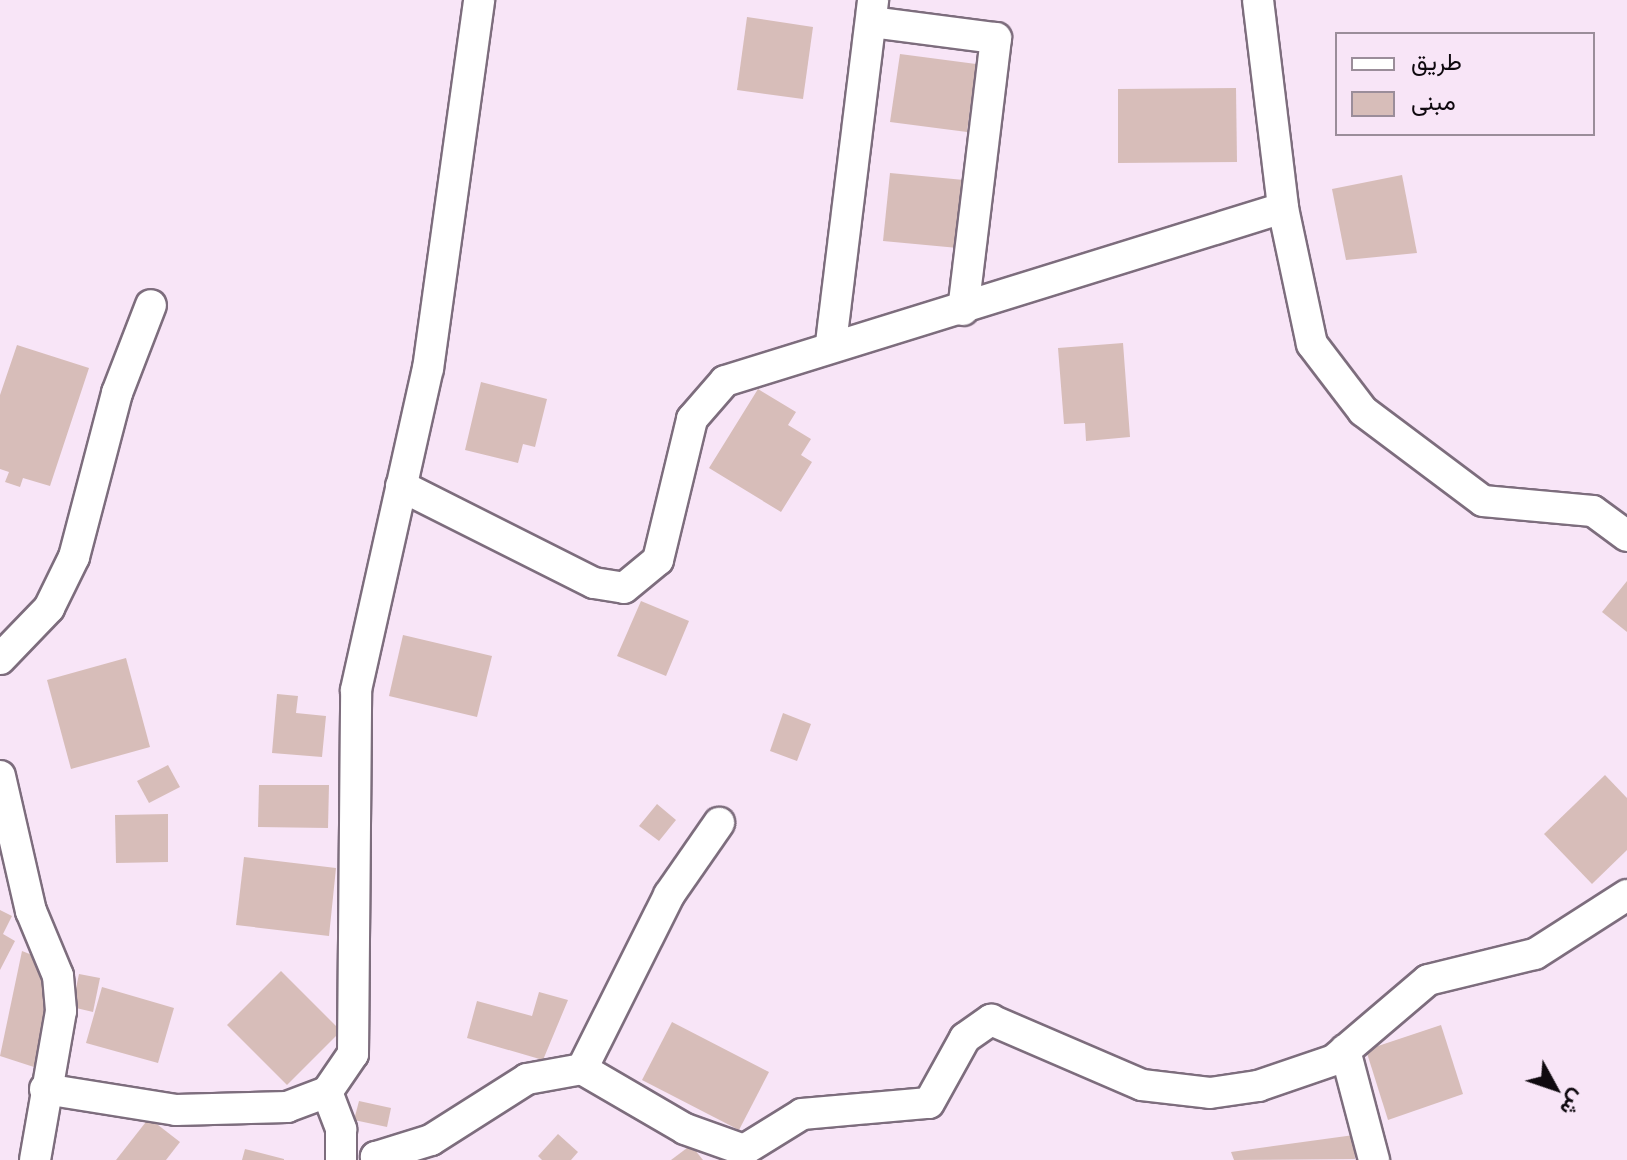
<!DOCTYPE html>
<meta charset="utf-8">
<style>
body{margin:0}
#map{position:relative;width:1627px;height:1160px;overflow:hidden;background:#f8e5f7;font-family:Inter,Vazirmatn,sans-serif}
div>[style]{position:absolute}
.building>*{inset:0;background:#d7bdb9}
.roads{filter:drop-shadow(2px 0 #7d6d7d) drop-shadow(-2px 0 #7d6d7d) drop-shadow(0 2px #7d6d7d) drop-shadow(0 -2px #7d6d7d)}
.minor>*{height:30px;margin:-15px;padding:0 15px;transform-origin:15px;border-radius:15px;background:#fff}
span{translate:-50% -50%;white-space:nowrap;text-align:center;line-height:1.15;-webkit-text-stroke:6px #f8e5f7;paint-order:stroke}
.legend{position:absolute;left:1335px;top:32px;width:260px;height:104px;box-sizing:border-box;background:#f8e5f7;border:2px solid #9b8d9a;margin:0;padding:10px 14px;list-style:none;font-size:24px;color:#0f090f}
.legend li{display:flex;align-items:center;gap:16px;height:40px}
.legend b{width:40px;border:2px solid #9b8d9a}
.north{position:absolute;left:1515px;top:1048px;width:80px;height:80px;-webkit-text-stroke:6px #f8e5f7;paint-order:stroke;rotate:130deg;font-size:22px;font-weight:700;line-height:32px;text-align:center;color:#0f090f}
.north::after{content:'';display:block;margin:auto;width:28px;height:36px;background:#0f090f;clip-path:polygon(50% 0,100% 100%,50% 72%,0 100%)}
</style>
<div id="map">
<div class="building">
<i style="clip-path:polygon(747px 17px,813px 27px,803px 99px,737px 90px)"></i>
<i style="clip-path:polygon(900px 54px,976px 64px,967px 132px,890px 122px)"></i>
<i style="clip-path:polygon(1236px 88px,1237px 162px,1118px 163px,1118px 89px)"></i>
<i style="clip-path:polygon(890px 173px,964px 180px,958px 248px,883px 241px)"></i>
<i style="clip-path:polygon(1402px 175px,1417px 253px,1346px 260px,1332px 189px)"></i>
<i style="clip-path:polygon(1123px 343px,1130px 437px,1086px 441px,1085px 423px,1064px 424px,1058px 348px)"></i>
<i style="clip-path:polygon(17px 345px,89px 368px,50px 486px,23px 478px,20px 487px,5px 482px,9px 472px,0 469px,0 395px)"></i>
<i style="clip-path:polygon(481px 382px,547px 399px,535px 447px,523px 444px,518px 463px,465px 450px)"></i>
<i style="clip-path:polygon(758px 389px,796px 412px,788px 425px,811px 439px,801px 455px,812px 462px,781px 512px,709px 468px)"></i>
<i style="clip-path:polygon(1627px 581px,1627px 632px,1602px 612px)"></i>
<i style="clip-path:polygon(641px 601px,689px 621px,666px 676px,617px 656px)"></i>
<i style="clip-path:polygon(403px 635px,492px 656px,477px 717px,389px 696px)"></i>
<i style="clip-path:polygon(126px 658px,150px 747px,71px 769px,47px 680px)"></i>
<i style="clip-path:polygon(277px 694px,298px 696px,296px 713px,326px 716px,322px 757px,272px 753px)"></i>
<i style="clip-path:polygon(783px 713px,811px 724px,797px 761px,770px 751px)"></i>
<i style="clip-path:polygon(168px 765px,180px 787px,149px 803px,137px 781px)"></i>
<i style="clip-path:polygon(1605px 775px,1627px 798px,1627px 850px,1592px 884px,1544px 834px)"></i>
<i style="clip-path:polygon(259px 785px,329px 785px,328px 828px,258px 827px)"></i>
<i style="clip-path:polygon(657px 804px,676px 820px,659px 841px,639px 826px)"></i>
<i style="clip-path:polygon(168px 814px,168px 862px,116px 863px,115px 815px)"></i>
<i style="clip-path:polygon(244px 857px,336px 868px,329px 936px,236px 925px)"></i>
<i style="clip-path:polygon(0 910px,12px 916px,3px 934px,15px 941px,0 970px)"></i>
<i style="clip-path:polygon(22px 951px,50px 962px,55px 1014px,37px 1068px,0 1056px)"></i>
<i style="clip-path:polygon(281px 971px,341px 1031px,287px 1085px,227px 1025px)"></i>
<i style="clip-path:polygon(79px 974px,100px 978px,93px 1012px,72px 1007px)"></i>
<i style="clip-path:polygon(102px 987px,174px 1008px,158px 1063px,86px 1043px)"></i>
<i style="clip-path:polygon(539px 992px,568px 1000px,543px 1060px,467px 1038px,477px 1001px,532px 1016px)"></i>
<i style="clip-path:polygon(672px 1022px,769px 1072px,739px 1130px,642px 1080px)"></i>
<i style="clip-path:polygon(1441px 1025px,1463px 1094px,1388px 1120px,1366px 1050px)"></i>
<i style="clip-path:polygon(359px 1101px,391px 1108px,387px 1127px,354px 1120px)"></i>
<i style="clip-path:polygon(149px 1118px,180px 1142px,166px 1160px,116px 1160px)"></i>
<i style="clip-path:polygon(558px 1134px,578px 1152px,571px 1160px,542px 1160px,538px 1156px)"></i>
<i style="clip-path:polygon(1354px 1135px,1355px 1159px,1234px 1160px,1231px 1152px)"></i>
<i style="clip-path:polygon(691px 1145px,703px 1160px,671px 1160px)"></i>
<i style="clip-path:polygon(245px 1149px,284px 1159px,284px 1160px,242px 1160px)"></i>
</div>
<div class="roads">
<div class="minor">
<i style="left:1258px;top:0;width:209px;rotate:83.1deg"></i>
<i style="left:872px;top:22px;width:125px;rotate:7.4deg"></i>
<i style="left:996px;top:38px;width:274px;rotate:96.9deg"></i>
<i style="left:831px;top:343px;width:346px;rotate:-83deg"></i>
<i style="left:401px;top:486px;width:216px;rotate:26.7deg"></i>
<i style="left:594px;top:583px;width:30px;rotate:9deg"></i>
<i style="left:624px;top:588px;width:44px;rotate:-39.5deg"></i>
<i style="left:658px;top:560px;width:145px;rotate:-76.4deg"></i>
<i style="left:692px;top:419px;width:50px;rotate:-49deg"></i>
<i style="left:725px;top:381px;width:584px;rotate:-17.23deg"></i>
<i style="left:1283px;top:208px;width:139px;rotate:78deg"></i>
<i style="left:1312px;top:344px;width:84px;rotate:52.7deg"></i>
<i style="left:1363px;top:411px;width:150px;rotate:36.9deg"></i>
<i style="left:1483px;top:501px;width:110px;rotate:5.2deg"></i>
<i style="left:1593px;top:511px;width:42px;rotate:36.3deg"></i>
<i style="left:0;top:659px;width:71px;rotate:-46.1deg"></i>
<i style="left:49px;top:608px;width:57px;rotate:-63.9deg"></i>
<i style="left:74px;top:557px;width:170px;rotate:-75.3deg"></i>
<i style="left:117px;top:393px;width:94px;rotate:-68.9deg"></i>
<i style="left:0;top:776px;width:139px;rotate:77.1deg"></i>
<i style="left:31px;top:911px;width:70px;rotate:67.4deg"></i>
<i style="left:58px;top:976px;width:35px;rotate:85deg"></i>
<i style="left:61px;top:1011px;width:151px;rotate:99.9deg"></i>
<i style="left:1345px;top:1050px;width:114px;rotate:75.2deg"></i>
<i style="left:582px;top:1069px;width:195px;rotate:-63.4deg"></i>
<i style="left:669px;top:895px;width:88px;rotate:-55.2deg"></i>
<i style="left:45px;top:1089px;width:133px;rotate:9.1deg"></i>
<i style="left:176px;top:1110px;width:111px;rotate:-1.5deg"></i>
<i style="left:287px;top:1107px;width:43px;rotate:-20.6deg"></i>
<i style="left:327px;top:1092px;width:46px;rotate:-55.6deg"></i>
<i style="left:353px;top:1054px;width:364px;rotate:-89.5deg"></i>
<i style="left:356px;top:690px;width:329px;rotate:-77.4deg"></i>
<i style="left:428px;top:369px;width:373px;rotate:-82.1deg"></i>
<i style="left:327px;top:1092px;width:40px;rotate:69deg"></i>
<i style="left:341px;top:1129px;width:31px;rotate:90deg"></i>
<i style="left:381px;top:1160px;width:6px;rotate:-149deg"></i>
<i style="left:376px;top:1157px;width:58px;rotate:-17.2deg"></i>
<i style="left:431px;top:1140px;width:114px;rotate:-32.4deg"></i>
<i style="left:527px;top:1079px;width:56px;rotate:-10.3deg"></i>
<i style="left:582px;top:1069px;width:119px;rotate:30.2deg"></i>
<i style="left:685px;top:1129px;width:63px;rotate:19.6deg"></i>
<i style="left:744px;top:1150px;width:68px;rotate:-31.8deg"></i>
<i style="left:802px;top:1114px;width:127px;rotate:-5deg"></i>
<i style="left:929px;top:1103px;width:74px;rotate:-61deg"></i>
<i style="left:965px;top:1038px;width:32px;rotate:-35deg"></i>
<i style="left:991px;top:1020px;width:164px;rotate:23.3deg"></i>
<i style="left:1142px;top:1085px;width:68px;rotate:6.7deg"></i>
<i style="left:1210px;top:1093px;width:49px;rotate:-8.3deg"></i>
<i style="left:1258px;top:1086px;width:80px;rotate:-18.9deg"></i>
<i style="left:1334px;top:1060px;width:123px;rotate:-40.4deg"></i>
<i style="left:1428px;top:980px;width:110px;rotate:-13.7deg"></i>
<i style="left:1535px;top:954px;width:109px;rotate:-32.7deg"></i>
</div>
</div>
<ul class="legend">
<li><b style="height:10px;background:#fff"></b>طريق</li>
<li><b style="height:22px;background:#d7bdb9"></b>مبنى</li>
</ul>
<div class="north">ش</div>
</div>
